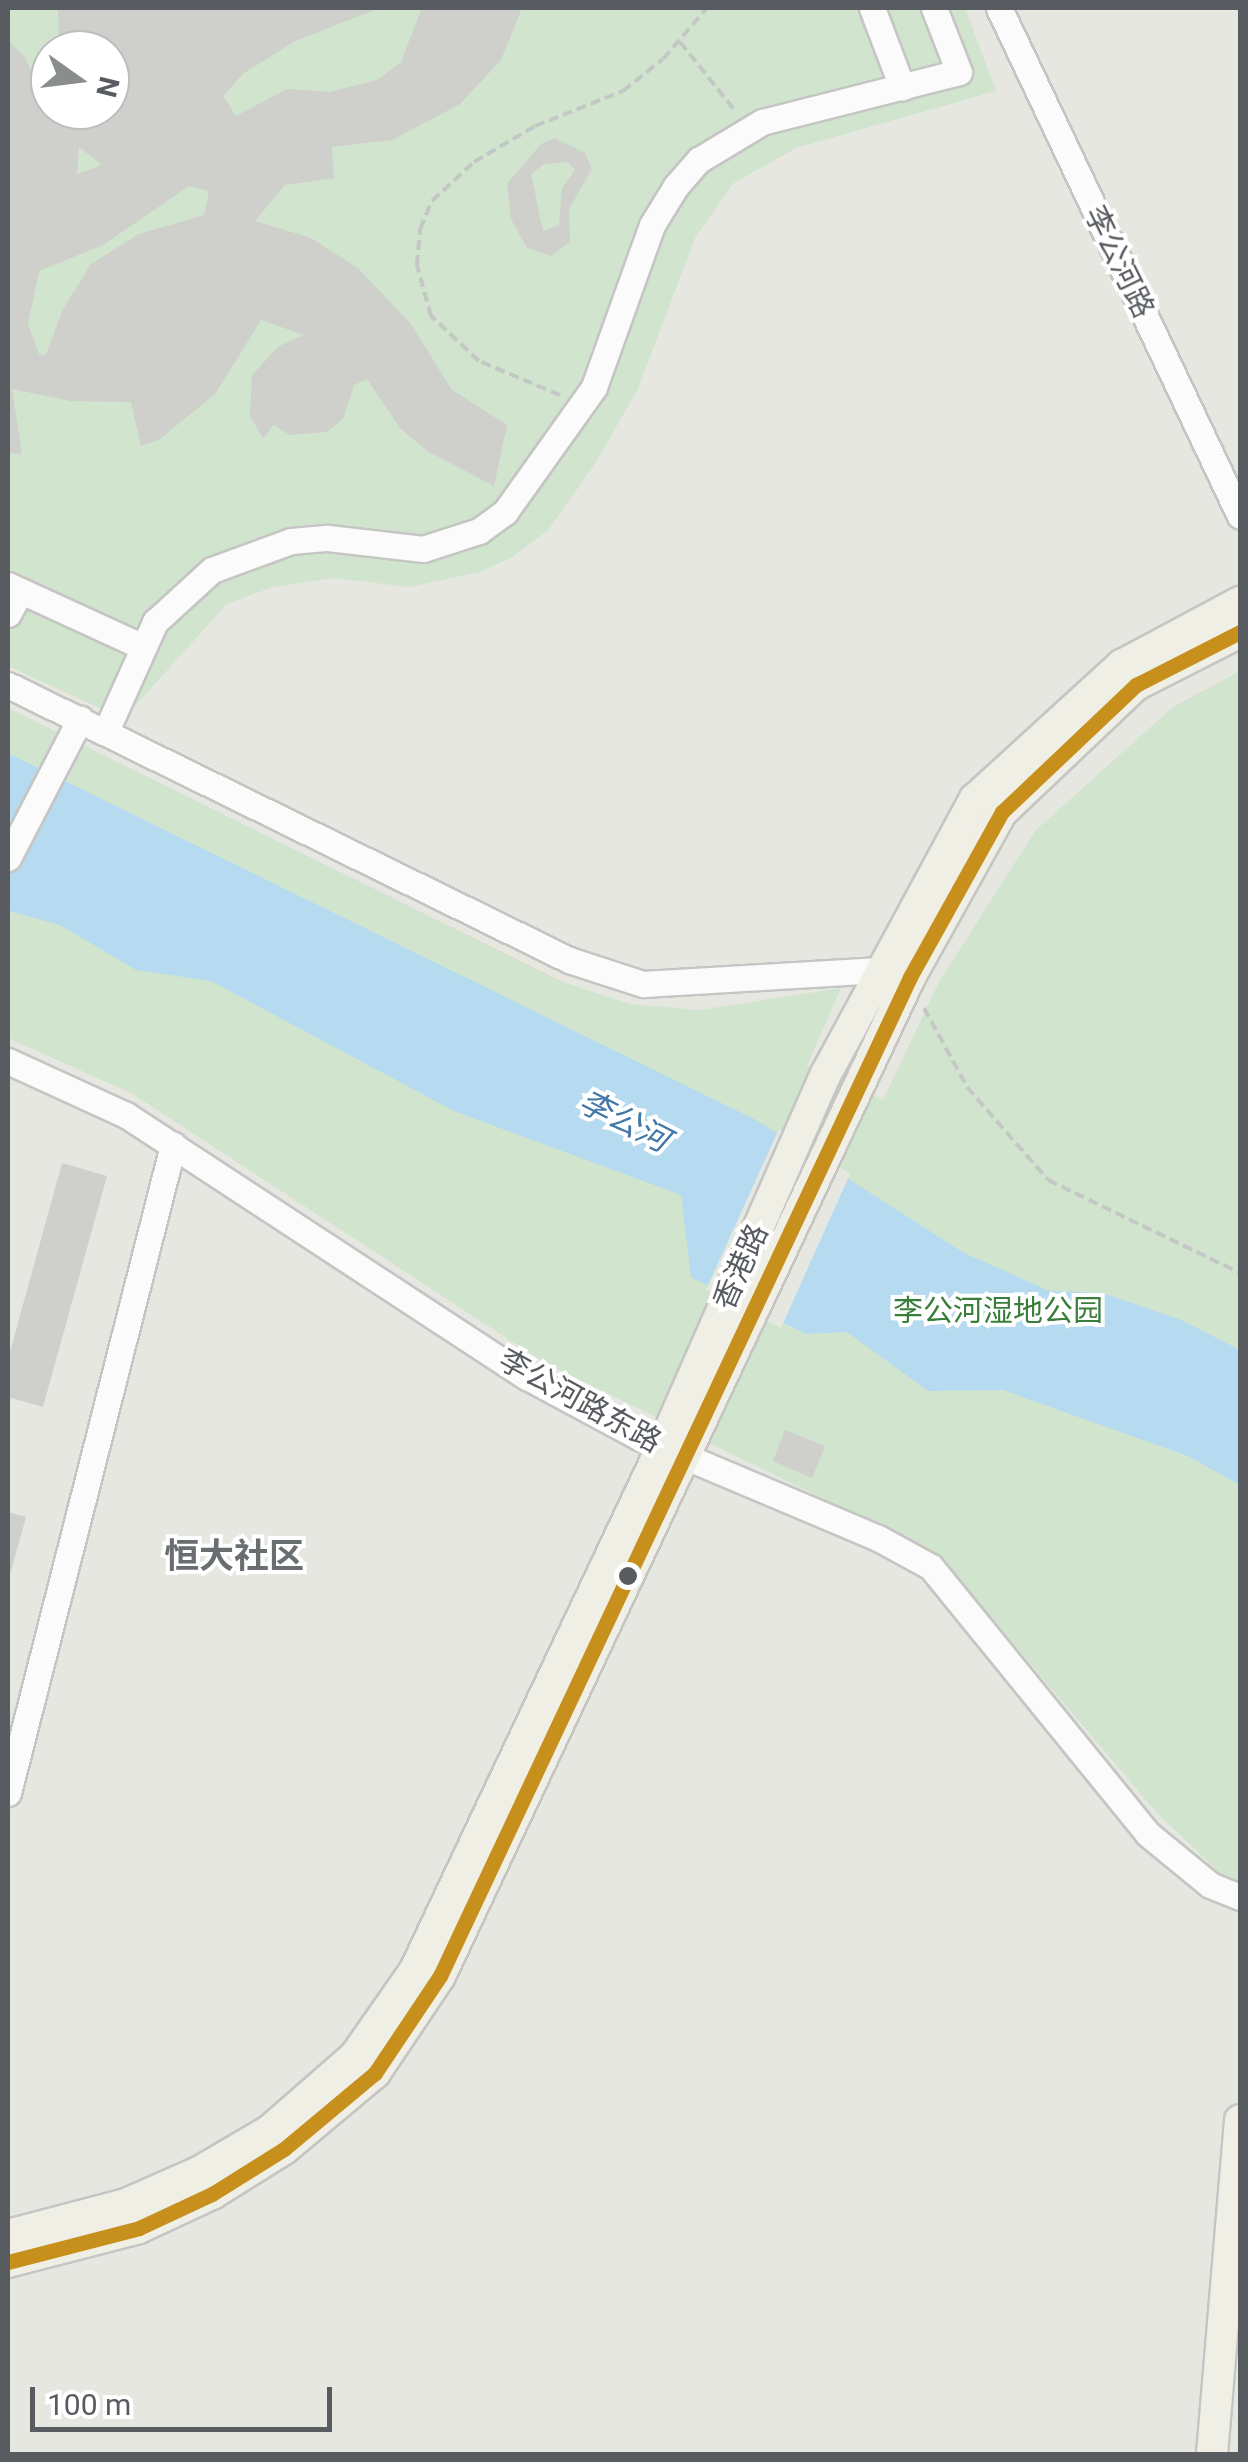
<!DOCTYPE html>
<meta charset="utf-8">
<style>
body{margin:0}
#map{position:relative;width:1248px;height:2462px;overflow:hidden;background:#e7e7e2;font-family:Roboto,"Noto Sans SC",sans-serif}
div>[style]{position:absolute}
.green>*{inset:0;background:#d0e4ce}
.water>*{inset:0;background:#b6dbf1}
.pier>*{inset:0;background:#e7e7e2}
.building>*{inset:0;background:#cfcfcc}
.path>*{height:4px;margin-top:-2px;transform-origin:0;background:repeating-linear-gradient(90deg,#c4c8c5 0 10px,transparent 0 15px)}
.roads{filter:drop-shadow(2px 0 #c5c5c4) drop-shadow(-2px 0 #c5c5c4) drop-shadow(0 2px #c5c5c4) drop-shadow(0 -2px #c5c5c4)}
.minor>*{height:25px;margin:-12.5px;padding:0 12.5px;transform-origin:12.5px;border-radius:12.5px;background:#fbfbfb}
.major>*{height:30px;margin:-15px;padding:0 15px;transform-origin:15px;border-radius:15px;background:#f0efe5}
.bus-1>*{height:15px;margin:-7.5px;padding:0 7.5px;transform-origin:7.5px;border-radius:7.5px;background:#c7901d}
.dots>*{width:28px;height:28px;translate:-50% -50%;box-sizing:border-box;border:5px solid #fff;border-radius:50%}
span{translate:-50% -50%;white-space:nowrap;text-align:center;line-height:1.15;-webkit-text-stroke:8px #fff;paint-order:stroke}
.street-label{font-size:30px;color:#585c60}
.park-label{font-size:30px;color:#397e3a}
.water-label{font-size:32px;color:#4277a8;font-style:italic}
.quarter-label{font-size:35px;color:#696e71;font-weight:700}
.frame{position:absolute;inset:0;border:10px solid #585c60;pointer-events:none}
.north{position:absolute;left:30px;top:30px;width:100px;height:100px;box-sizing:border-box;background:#fff;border:2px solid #bcbebf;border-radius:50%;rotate:104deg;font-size:28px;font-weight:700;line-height:40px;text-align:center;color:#585c60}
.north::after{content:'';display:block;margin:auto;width:35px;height:45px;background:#8a8d8e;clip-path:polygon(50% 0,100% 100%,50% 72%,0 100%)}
.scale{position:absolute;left:30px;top:2387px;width:302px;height:45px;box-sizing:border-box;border:5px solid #585c60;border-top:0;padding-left:12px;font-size:30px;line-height:35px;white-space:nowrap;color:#585c60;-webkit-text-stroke:8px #fff;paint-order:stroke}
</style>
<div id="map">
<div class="green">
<i style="clip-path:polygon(evenodd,8px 8px,965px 8px,996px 91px,796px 148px,734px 183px,696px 236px,637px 391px,593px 467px,548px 530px,514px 556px,480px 572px,409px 587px,334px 578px,273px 587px,227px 604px,123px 719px,8px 666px,8px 8px,50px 50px,110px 50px,110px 110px,50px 110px,50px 50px)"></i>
<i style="clip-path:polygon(1240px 671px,1240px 1882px,1221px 1874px,1157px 1813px,937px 1554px,545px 1363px,131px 1093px,8px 1038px,8px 708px,563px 982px,630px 1004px,700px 1010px,841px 988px,807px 1066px,883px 1100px,939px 982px,1035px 831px,1173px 707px)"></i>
</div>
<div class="water">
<i style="clip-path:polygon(8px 753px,756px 1120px,964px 1253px,1050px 1291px,1102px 1293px,1179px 1319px,1240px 1350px,1240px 1485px,1188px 1456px,1003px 1390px,928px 1391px,847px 1332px,806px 1334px,691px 1277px,681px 1195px,454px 1111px,211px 981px,136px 970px,60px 925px,8px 911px)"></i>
</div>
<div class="pier">
<i style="clip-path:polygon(779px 1129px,850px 1174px,781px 1328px,706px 1290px)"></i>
</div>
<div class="building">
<i style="clip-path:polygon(evenodd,58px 8px,380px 8px,295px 41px,244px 73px,223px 96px,236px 116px,287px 89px,330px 92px,377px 80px,401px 62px,422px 8px,522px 8px,501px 60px,460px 104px,392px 140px,332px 147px,334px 178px,285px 185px,255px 221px,311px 238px,359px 269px,411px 324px,451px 389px,507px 425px,494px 486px,427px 451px,400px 428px,367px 379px,354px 385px,343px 419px,327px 432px,290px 435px,274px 425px,263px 438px,250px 416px,252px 375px,279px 346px,304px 335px,261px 320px,215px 394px,160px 439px,141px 446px,131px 402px,71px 401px,12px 389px,22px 454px,8px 453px,8px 41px,24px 56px,50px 110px,110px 110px,110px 50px,59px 50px,58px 8px,79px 147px,102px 165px,77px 174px,79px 147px,58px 8px,189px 186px,209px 191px,204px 215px,139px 234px,91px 264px,63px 309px,46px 355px,39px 354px,28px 324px,39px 271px,103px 245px,189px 186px)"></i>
<i style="clip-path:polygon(evenodd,555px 138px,585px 153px,592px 169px,569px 209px,570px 242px,551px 256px,527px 248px,511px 219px,507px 184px,541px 144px,555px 138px,568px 162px,575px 170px,562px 188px,559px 225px,543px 231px,531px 174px,544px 164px,568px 162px)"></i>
<i style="clip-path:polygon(62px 1163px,107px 1176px,43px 1407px,8px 1397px,8px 1359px)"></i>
<i style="clip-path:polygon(785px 1430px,825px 1446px,812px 1478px,773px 1461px)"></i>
<i style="clip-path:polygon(8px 1512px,26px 1517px,9px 1578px,8px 1578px)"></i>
</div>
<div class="path">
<i style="left:680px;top:42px;width:90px;rotate:51.3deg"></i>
<i style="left:560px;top:395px;width:88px;rotate:-157.2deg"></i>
<i style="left:479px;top:361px;width:66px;rotate:-136.8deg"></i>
<i style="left:431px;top:316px;width:53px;rotate:-105.4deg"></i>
<i style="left:417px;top:265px;width:36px;rotate:-85deg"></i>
<i style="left:420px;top:229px;width:30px;rotate:-67deg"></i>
<i style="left:432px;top:201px;width:57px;rotate:-42.9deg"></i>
<i style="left:474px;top:162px;width:71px;rotate:-30.5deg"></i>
<i style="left:535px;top:126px;width:95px;rotate:-21.7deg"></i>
<i style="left:623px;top:91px;width:51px;rotate:-38.7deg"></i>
<i style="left:663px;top:59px;width:67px;rotate:-49.2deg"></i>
<i style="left:924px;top:1008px;width:90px;rotate:61.4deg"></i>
<i style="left:967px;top:1087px;width:123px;rotate:48.9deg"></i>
<i style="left:1048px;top:1180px;width:213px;rotate:25.8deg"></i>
</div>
<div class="roads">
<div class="minor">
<i style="left:872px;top:8px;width:85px;rotate:69.2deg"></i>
<i style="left:999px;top:8px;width:562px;rotate:64.62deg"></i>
<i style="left:8px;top:585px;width:146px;rotate:24.6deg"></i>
<i style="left:8px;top:614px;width:25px;rotate:-61deg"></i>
<i style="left:8px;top:685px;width:625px;rotate:26.11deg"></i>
<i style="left:569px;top:960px;width:78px;rotate:18deg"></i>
<i style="left:643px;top:984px;width:237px;rotate:-3.4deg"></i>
<i style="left:106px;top:731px;width:120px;rotate:-65.8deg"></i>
<i style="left:155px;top:622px;width:77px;rotate:-42.4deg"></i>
<i style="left:212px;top:570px;width:84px;rotate:-20.2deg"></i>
<i style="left:291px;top:541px;width:37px;rotate:-5deg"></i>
<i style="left:328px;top:538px;width:96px;rotate:6.6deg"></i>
<i style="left:423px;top:549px;width:59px;rotate:-17.8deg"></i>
<i style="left:479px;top:531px;width:32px;rotate:-36deg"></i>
<i style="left:505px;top:512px;width:153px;rotate:-54.5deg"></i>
<i style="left:594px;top:387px;width:172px;rotate:-70.3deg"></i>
<i style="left:652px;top:225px;width:46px;rotate:-58.4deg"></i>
<i style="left:676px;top:186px;width:35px;rotate:-49deg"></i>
<i style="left:699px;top:160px;width:74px;rotate:-31.1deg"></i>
<i style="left:762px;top:122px;width:203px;rotate:-14.2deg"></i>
<i style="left:959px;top:72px;width:69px;rotate:-111.3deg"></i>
<i style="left:8px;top:858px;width:157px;rotate:-62.6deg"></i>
<i style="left:8px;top:1061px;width:130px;rotate:24.6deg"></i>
<i style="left:126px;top:1115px;width:479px;rotate:33.2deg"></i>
<i style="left:527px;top:1377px;width:127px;rotate:28.2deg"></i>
<i style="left:639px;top:1437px;width:259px;rotate:22.9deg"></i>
<i style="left:878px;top:1538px;width:60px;rotate:28.7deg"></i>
<i style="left:931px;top:1567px;width:344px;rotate:50.9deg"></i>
<i style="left:1148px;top:1834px;width:80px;rotate:39.4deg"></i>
<i style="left:1210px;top:1885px;width:32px;rotate:22deg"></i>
<i style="left:8px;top:1793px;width:669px;rotate:-75.71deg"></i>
</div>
<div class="major">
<i style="left:8px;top:2235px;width:122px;rotate:-14.7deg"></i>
<i style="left:126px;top:2204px;width:80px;rotate:-23.7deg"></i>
<i style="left:199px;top:2172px;width:81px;rotate:-30.4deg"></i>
<i style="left:269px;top:2131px;width:114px;rotate:-41.1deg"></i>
<i style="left:355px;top:2056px;width:105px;rotate:-55.1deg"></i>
<i style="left:415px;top:1970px;width:578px;rotate:-64.72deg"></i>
<i style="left:662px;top:1447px;width:407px;rotate:-66.3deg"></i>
<i style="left:826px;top:1074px;width:313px;rotate:-61.6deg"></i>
<i style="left:975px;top:799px;width:199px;rotate:-42.4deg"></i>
<i style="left:1122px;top:665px;width:134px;rotate:-28.1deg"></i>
<i style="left:8px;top:2262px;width:135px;rotate:-14.5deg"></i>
<i style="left:139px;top:2228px;width:81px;rotate:-25deg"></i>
<i style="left:212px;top:2194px;width:85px;rotate:-32deg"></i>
<i style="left:284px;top:2149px;width:119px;rotate:-39.9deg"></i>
<i style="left:375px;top:2073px;width:117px;rotate:-56.2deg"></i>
<i style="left:440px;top:1976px;width:1104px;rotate:-64.8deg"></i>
<i style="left:910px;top:977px;width:189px;rotate:-60.9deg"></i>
<i style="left:1002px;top:812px;width:185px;rotate:-43.5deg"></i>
<i style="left:1136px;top:685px;width:117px;rotate:-27deg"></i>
<i style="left:1212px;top:2454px;width:335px;rotate:-85.2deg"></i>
</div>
</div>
<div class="bus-1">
<i style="left:8px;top:2262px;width:135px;rotate:-14.5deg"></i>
<i style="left:139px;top:2228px;width:81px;rotate:-25deg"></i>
<i style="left:212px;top:2194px;width:85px;rotate:-32deg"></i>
<i style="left:284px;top:2149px;width:119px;rotate:-39.9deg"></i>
<i style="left:375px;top:2073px;width:117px;rotate:-56.2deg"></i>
<i style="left:440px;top:1976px;width:1104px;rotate:-64.8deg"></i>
<i style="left:910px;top:977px;width:189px;rotate:-60.9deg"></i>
<i style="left:1002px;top:812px;width:185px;rotate:-43.5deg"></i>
<i style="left:1136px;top:685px;width:117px;rotate:-27deg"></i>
</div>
<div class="dots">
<i style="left:628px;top:1576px;background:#585c60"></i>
</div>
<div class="street-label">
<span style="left:1119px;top:262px;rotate:64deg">李公河路</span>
<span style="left:741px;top:1267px;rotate:-66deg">香港路</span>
<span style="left:580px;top:1401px;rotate:29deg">李公河路东路</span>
</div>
<div class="park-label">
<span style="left:998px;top:1311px">李公河湿地公园</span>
</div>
<div class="water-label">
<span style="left:624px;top:1121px;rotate:27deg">李公河</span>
</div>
<div class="quarter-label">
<span style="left:234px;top:1557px">恒大社区</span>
</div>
<div class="frame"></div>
<div class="north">N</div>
<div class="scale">100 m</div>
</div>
